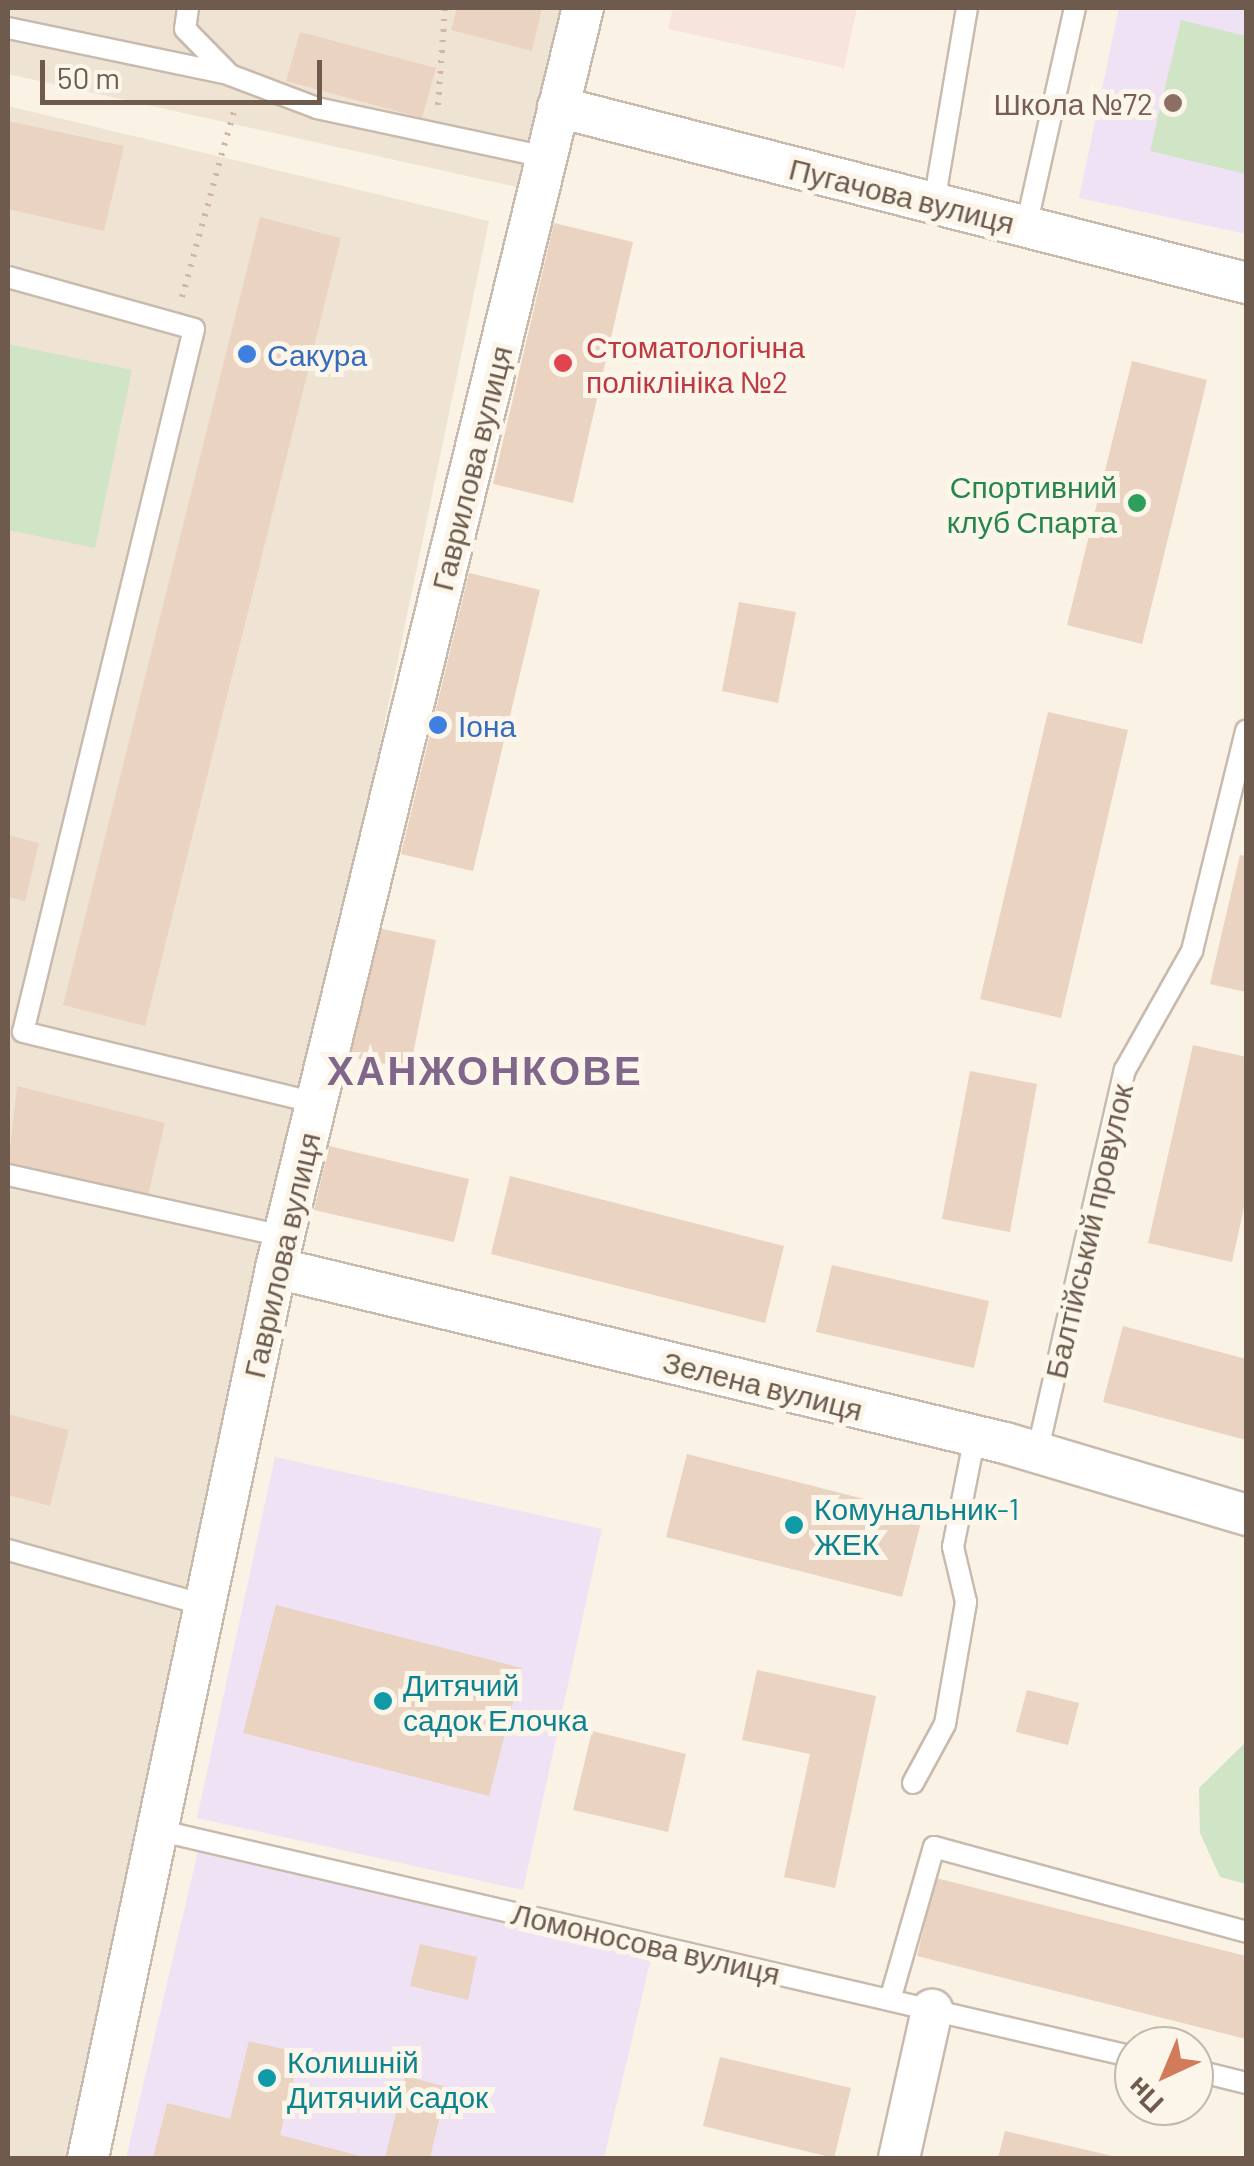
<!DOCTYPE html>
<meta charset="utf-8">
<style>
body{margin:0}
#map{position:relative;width:1254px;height:2166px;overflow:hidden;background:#f9f2e5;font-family:Barlow,sans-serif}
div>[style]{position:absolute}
.residential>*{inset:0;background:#efe4d4}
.commercial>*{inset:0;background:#f7e4da}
.education>*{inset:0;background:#efe2f5}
.green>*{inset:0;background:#d0e4c6}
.building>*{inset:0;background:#ead3c0}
.path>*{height:6px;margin-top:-3px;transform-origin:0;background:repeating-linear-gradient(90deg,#cfb7a4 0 2.5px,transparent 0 10.5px)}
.roads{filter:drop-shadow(2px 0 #c8baad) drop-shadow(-2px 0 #c8baad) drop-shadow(0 2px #c8baad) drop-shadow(0 -2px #c8baad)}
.service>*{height:20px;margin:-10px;padding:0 10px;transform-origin:10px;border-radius:10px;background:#fff}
.minor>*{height:40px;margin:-20px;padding:0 20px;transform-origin:20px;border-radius:20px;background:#fff}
.dots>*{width:28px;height:28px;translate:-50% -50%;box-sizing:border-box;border:5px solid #fcf6ea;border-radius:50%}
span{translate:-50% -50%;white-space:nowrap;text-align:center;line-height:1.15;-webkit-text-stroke:10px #fcf6ea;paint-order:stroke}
.education-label{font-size:30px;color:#785e54}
.right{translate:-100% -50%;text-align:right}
.street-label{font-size:30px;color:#6e5b4e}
.health-label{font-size:30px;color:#be3a42}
.left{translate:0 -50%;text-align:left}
.shop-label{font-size:30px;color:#366cbe}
.leisure-label{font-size:30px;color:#27864d}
.culture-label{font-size:30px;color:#0d838f}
.district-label{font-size:40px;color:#7f668a;font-weight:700;letter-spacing:2.5px}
.frame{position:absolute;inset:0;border:10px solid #6e5b4e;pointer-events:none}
.north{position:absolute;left:1114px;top:2026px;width:100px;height:100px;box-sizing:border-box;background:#fcf6ea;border:2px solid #c3b8ac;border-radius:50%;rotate:224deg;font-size:28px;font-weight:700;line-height:40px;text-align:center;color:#6e5b4e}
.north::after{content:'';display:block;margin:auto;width:35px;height:45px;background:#d27b5b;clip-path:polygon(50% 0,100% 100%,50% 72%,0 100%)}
.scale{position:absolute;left:40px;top:60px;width:282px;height:45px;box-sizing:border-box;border:5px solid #6e5b4e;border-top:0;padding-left:12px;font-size:30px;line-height:35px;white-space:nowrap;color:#6e5b4e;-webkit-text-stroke:8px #fcf6ea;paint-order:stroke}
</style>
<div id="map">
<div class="residential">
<i style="clip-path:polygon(8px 8px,572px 8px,526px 189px,8px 74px)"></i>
<i style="clip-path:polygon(8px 106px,489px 221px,86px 2158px,8px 2158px)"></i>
</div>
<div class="commercial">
<i style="clip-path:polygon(673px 8px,857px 8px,844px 68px,668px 29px)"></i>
</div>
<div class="education">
<i style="clip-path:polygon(1119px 8px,1246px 8px,1246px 234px,1079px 198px)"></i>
<i style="clip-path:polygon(275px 1457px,602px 1529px,523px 1890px,197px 1818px)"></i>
<i style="clip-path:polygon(199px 1847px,652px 1954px,604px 2158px,126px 2158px)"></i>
</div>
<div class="green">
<i style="clip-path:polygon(1181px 20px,1246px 36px,1246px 174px,1150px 151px)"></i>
<i style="clip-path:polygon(8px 344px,132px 370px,95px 548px,8px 530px)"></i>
<i style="clip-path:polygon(1246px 1742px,1246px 1884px,1220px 1877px,1200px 1833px,1199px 1788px)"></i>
</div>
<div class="building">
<i style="clip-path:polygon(457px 8px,542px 8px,532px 51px,451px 30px)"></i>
<i style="clip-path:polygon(300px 32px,436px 68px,422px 118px,286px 81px)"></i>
<i style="clip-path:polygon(8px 121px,124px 146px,104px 231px,8px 209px)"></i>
<i style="clip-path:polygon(260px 217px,341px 238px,145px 1026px,63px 1005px)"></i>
<i style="clip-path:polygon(554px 223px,633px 242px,573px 503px,493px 484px)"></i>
<i style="clip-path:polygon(1132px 361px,1207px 380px,1142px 644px,1067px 625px)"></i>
<i style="clip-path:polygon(469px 573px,540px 590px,473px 871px,401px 854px)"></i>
<i style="clip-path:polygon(739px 602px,796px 612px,778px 703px,722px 691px)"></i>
<i style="clip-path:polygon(1048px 712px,1128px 730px,1061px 1018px,980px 999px)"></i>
<i style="clip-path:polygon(8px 835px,39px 843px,25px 901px,8px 897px)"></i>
<i style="clip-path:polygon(1240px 855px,1246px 856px,1246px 992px,1210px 984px)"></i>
<i style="clip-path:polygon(377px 928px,436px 940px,410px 1069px,350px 1057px)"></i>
<i style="clip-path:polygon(1193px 1045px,1246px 1057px,1246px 1198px,1232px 1262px,1148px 1243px)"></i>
<i style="clip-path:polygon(970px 1071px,1037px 1084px,1010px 1232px,942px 1219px)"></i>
<i style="clip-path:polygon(17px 1086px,165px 1123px,147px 1200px,8px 1165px)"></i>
<i style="clip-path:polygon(329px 1146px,469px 1179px,454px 1242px,314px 1210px)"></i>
<i style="clip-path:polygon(510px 1176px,784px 1246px,765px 1323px,491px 1254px)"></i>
<i style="clip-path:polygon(832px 1265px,989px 1301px,974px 1368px,816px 1332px)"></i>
<i style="clip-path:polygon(1123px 1326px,1246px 1359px,1246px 1440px,1103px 1402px)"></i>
<i style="clip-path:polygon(8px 1414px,69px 1430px,50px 1506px,8px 1495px)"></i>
<i style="clip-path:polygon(687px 1454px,923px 1514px,902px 1597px,666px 1537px)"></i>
<i style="clip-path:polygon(276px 1605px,522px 1668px,489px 1796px,243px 1733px)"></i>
<i style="clip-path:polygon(757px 1670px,876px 1696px,835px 1888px,784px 1877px,810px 1754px,742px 1740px)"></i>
<i style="clip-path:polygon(1027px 1690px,1079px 1703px,1068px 1745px,1016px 1732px)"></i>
<i style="clip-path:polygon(592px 1731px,686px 1754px,668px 1832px,573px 1810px)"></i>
<i style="clip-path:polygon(936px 1878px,1246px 1956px,1246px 2039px,917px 1956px)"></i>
<i style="clip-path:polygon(420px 1944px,477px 1957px,468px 2000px,410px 1986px)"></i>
<i style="clip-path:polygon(249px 2041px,300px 2053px,280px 2135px,368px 2158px,153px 2158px,167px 2103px,230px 2119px)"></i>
<i style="clip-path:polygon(720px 2057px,851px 2088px,834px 2158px,703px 2126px)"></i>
<i style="clip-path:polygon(405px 2076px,447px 2087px,430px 2158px,385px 2158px)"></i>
<i style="clip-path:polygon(1005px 2131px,1117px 2157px,1117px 2158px,998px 2158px)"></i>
</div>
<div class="path">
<i style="left:438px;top:105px;width:97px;rotate:-85.9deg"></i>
<i style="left:182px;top:297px;width:197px;rotate:-74.4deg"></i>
</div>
<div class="roads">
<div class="service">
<i style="left:188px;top:8px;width:21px;rotate:98deg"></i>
<i style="left:185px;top:29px;width:64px;rotate:45.6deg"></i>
<i style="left:230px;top:75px;width:93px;rotate:20.8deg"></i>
<i style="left:317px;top:108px;width:234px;rotate:12.1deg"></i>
<i style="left:8px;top:28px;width:225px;rotate:11.8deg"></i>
<i style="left:934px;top:203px;width:198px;rotate:-80.4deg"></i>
<i style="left:1026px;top:227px;width:224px;rotate:-77.4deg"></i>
<i style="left:8px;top:277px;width:193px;rotate:15.6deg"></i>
<i style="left:194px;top:329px;width:723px;rotate:103.67deg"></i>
<i style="left:23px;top:1032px;width:301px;rotate:13.6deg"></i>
<i style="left:8px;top:1175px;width:283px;rotate:12.5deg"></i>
<i style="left:1037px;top:1453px;width:393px;rotate:-77.1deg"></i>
<i style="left:1125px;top:1070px;width:137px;rotate:-60.6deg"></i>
<i style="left:1192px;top:951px;width:227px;rotate:-76.2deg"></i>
<i style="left:8px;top:1550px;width:205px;rotate:15.6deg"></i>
<i style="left:913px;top:1783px;width:67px;rotate:-61.5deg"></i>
<i style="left:945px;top:1724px;width:124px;rotate:-80.2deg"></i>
<i style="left:966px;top:1602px;width:57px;rotate:-103.3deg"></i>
<i style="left:953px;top:1547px;width:113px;rotate:-78.8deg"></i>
<i style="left:157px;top:1830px;width:1003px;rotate:13.08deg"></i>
<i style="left:890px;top:2000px;width:159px;rotate:-74deg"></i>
<i style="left:934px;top:1847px;width:323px;rotate:15.2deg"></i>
<i style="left:1194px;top:2070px;width:54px;rotate:14deg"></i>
</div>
<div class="minor">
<i style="left:558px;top:107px;width:710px;rotate:14.35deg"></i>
<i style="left:276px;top:1268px;width:750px;rotate:13.5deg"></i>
<i style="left:1005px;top:1443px;width:252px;rotate:16.6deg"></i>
<i style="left:88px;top:2158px;width:910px;rotate:-78.07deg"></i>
<i style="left:276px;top:1268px;width:1297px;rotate:-76.31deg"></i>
<i style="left:899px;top:2158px;width:152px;rotate:-77.4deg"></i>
</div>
</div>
<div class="dots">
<i style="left:1173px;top:103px;background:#8d6e63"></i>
<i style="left:247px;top:354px;background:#3f7fe0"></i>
<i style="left:563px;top:363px;background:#e0444e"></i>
<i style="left:1137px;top:503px;background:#2e9e5b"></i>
<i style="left:438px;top:725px;background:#3f7fe0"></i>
<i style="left:794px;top:1525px;background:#0f9aa8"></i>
<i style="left:383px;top:1701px;background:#0f9aa8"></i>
<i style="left:267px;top:2078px;background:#0f9aa8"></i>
</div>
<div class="education-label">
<span class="right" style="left:1153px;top:103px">Школа №72</span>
</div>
<div class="street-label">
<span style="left:902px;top:195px;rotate:14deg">Пугачова вулиця</span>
<span style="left:471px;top:468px;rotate:-76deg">Гаврилова вулиця</span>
<span style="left:1088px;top:1231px;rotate:-77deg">Балтійський провулок</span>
<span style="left:281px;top:1255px;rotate:-77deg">Гаврилова вулиця</span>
<span style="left:763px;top:1385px;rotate:14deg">Зелена вулиця</span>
<span style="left:646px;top:1943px;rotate:13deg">Ломоносова вулиця</span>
</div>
<div class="health-label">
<span class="left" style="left:586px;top:363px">Стоматологічна<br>поліклініка №2</span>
</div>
<div class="shop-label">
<span class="left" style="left:267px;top:354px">Сакура</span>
<span class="left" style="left:458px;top:725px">Іона</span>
</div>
<div class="leisure-label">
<span class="right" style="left:1117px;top:503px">Спортивний<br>клуб Спарта</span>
</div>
<div class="culture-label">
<span class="left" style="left:814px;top:1525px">Комунальник-1<br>ЖЕК</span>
<span class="left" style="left:403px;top:1701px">Дитячий<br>садок Елочка</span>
<span class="left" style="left:287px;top:2078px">Колишній<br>Дитячий садок</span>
</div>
<div class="district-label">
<span style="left:485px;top:1069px">ХАНЖОНКОВЕ</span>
</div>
<div class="frame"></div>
<div class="north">Пн</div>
<div class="scale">50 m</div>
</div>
